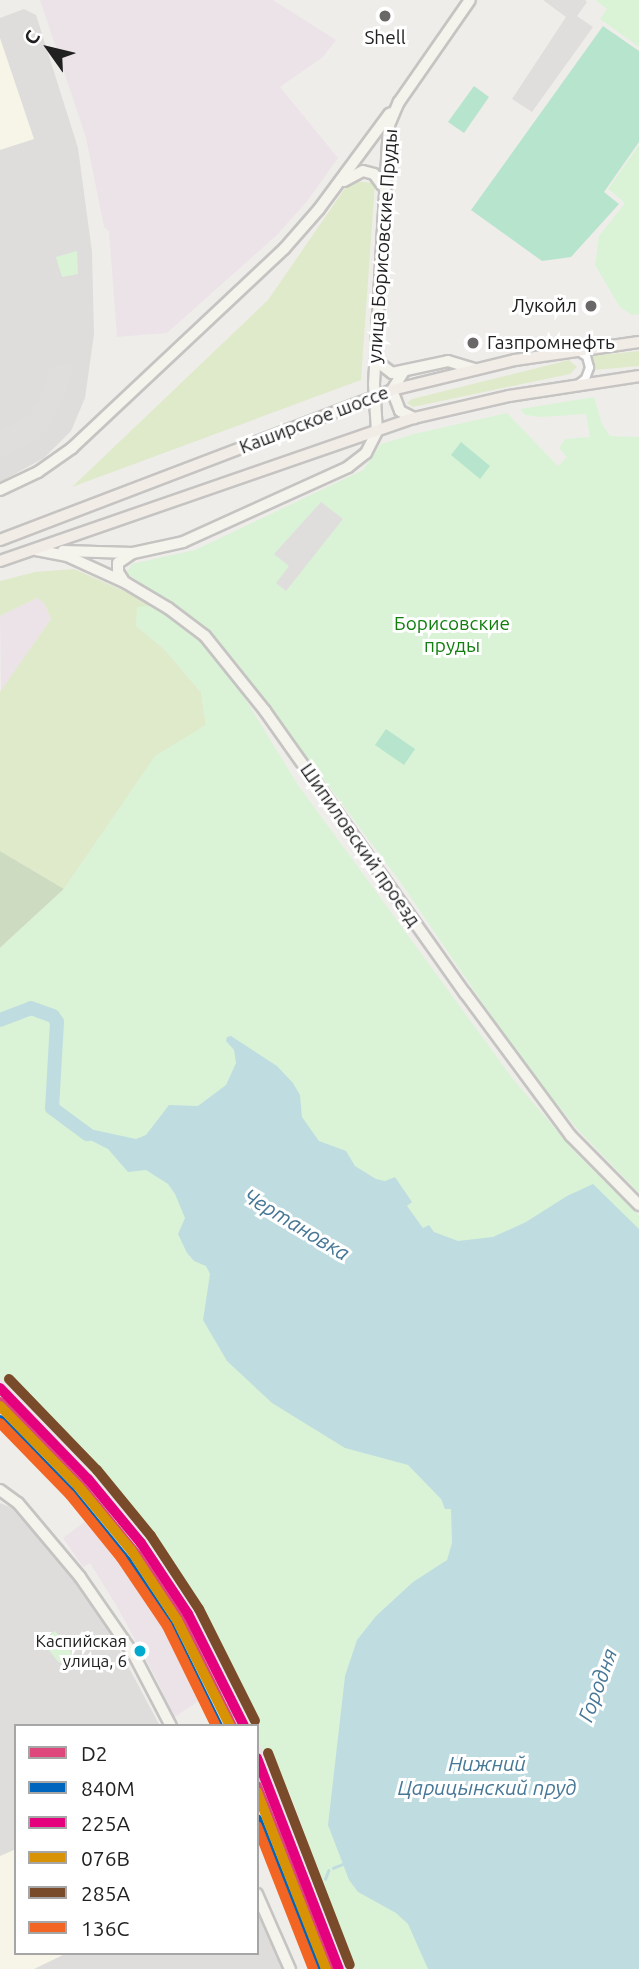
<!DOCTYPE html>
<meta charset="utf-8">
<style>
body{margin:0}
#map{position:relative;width:639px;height:1969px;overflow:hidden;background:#efedea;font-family:Ubuntu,sans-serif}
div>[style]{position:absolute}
.residential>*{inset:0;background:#dedddb}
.industrial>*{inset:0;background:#ece3e9}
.education>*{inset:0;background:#f7f5e7}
.grass>*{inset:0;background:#dfeaca}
.forest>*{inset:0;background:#cddcc0}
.park>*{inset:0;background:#daf3d7}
.pitch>*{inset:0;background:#b7e4cc}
.parking>*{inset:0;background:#dfdedd}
.water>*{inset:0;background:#bfdde0}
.stream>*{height:2.5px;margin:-1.25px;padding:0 1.25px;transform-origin:1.25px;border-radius:1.25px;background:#bfdde0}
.river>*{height:14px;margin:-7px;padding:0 7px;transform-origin:7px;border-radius:7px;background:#bfdde0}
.roads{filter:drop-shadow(2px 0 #c5c4c2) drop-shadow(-2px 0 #c5c4c2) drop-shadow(0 2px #c5c4c2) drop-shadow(0 -2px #c5c4c2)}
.minor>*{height:7px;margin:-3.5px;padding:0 3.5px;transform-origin:3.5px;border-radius:3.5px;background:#fdfcfc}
.secondary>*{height:10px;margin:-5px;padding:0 5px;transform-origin:5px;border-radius:5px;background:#f4f3ec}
.primary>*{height:10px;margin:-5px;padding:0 5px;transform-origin:5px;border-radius:5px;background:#f2ece7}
.rail>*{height:2.5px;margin-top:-1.25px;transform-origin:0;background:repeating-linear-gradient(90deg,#cbcbcb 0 14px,transparent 0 28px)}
.rail-1>*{height:10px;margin:-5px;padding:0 5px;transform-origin:5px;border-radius:5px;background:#df477c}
.rail-2>*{height:10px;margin:-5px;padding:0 5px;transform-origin:5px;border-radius:5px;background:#0065bd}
.rail-3>*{height:10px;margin:-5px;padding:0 5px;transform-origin:5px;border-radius:5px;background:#e5007d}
.rail-4>*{height:10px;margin:-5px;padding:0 5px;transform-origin:5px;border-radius:5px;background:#d79205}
.rail-5>*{height:10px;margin:-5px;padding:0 5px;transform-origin:5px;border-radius:5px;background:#7a4b2a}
.rail-6>*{height:10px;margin:-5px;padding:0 5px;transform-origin:5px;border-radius:5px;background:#f26522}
.dots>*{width:19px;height:19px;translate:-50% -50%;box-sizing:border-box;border:4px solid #fff;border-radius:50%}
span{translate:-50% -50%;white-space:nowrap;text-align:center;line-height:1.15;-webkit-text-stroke:6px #fff;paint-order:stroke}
.bus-label{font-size:17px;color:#212121}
.right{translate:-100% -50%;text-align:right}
.poi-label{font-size:19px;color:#212121}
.left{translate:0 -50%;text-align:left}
.street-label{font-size:19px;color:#212121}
.park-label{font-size:19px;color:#127e10}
.water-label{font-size:21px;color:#477796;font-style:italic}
.legend{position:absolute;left:14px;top:1724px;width:245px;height:231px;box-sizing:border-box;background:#fff;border:2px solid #a6a6a6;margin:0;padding:9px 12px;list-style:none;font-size:21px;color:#212121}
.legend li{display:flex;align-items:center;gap:14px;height:35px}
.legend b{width:35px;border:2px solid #a6a6a6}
.north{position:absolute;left:14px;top:14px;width:70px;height:70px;-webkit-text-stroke:5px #fff;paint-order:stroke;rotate:304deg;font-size:19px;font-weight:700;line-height:28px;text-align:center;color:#212121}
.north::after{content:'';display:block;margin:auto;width:24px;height:32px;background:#212121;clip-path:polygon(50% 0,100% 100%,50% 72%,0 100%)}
</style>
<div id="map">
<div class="residential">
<i style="clip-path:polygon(24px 9px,36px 15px,78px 148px,92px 252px,94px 334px,85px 398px,71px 431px,44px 458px,0 482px,0 18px)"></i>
<i style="clip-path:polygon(0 1503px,12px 1508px,61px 1563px,112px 1636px,160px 1726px,16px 1726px,16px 1953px,257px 1953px,257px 1912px,282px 1969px,0 1969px)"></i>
</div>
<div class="industrial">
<i style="clip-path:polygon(40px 0,273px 0,336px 40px,323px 57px,280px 87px,338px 158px,308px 200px,277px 235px,167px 333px,117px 337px,109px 231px,104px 227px,86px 138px)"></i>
<i style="clip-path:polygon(37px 598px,44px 603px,51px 619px,1px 692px,0 616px)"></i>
<i style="clip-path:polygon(0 1378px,58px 1434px,130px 1516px,196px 1610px,251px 1726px,212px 1726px,199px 1701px,173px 1718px,157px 1680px,116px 1605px,90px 1563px,83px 1567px,63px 1538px,88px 1519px,38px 1459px,0 1423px)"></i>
<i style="clip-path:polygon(257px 1739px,293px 1806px,355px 1969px,315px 1969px,257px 1831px)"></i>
</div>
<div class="education">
<i style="clip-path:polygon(0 38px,34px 139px,0 150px)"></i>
<i style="clip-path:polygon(16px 1849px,16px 1953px,67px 1953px,34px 1969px,0 1969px,0 1856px)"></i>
</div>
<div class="grass">
<i style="clip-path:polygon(350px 181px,375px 183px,361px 380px,72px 487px,268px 300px)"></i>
<i style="clip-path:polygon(639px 351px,639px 366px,595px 370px,592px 356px)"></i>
<i style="clip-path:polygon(569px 360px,577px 367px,570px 374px,413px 407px,407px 403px,412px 399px)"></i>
<i style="clip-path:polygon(74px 569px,156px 605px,136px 626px,164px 649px,201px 692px,206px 725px,155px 757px,64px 889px,0 851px,0 692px,51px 619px,44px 603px,37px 598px,0 616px,0 581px,35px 572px)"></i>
</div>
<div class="forest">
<i style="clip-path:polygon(0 851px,64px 889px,0 948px)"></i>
</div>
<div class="park">
<i style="clip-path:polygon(595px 0,639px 0,639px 47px,600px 19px,607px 9px)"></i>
<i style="clip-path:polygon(639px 145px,639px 314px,632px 315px,620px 307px,595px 265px,599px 236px,625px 203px,608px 189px)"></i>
<i style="clip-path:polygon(77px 251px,78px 274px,62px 277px,56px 257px)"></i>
<i style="clip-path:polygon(594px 397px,602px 424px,610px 436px,639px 437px,639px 1193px,578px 1130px,525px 1065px,401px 883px,234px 659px,190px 616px,126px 573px,132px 564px,195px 550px,363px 470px,381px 444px,414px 434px,507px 413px,558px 466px,567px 457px,559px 448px,565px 439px,590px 437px,586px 414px,542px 417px,525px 415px,520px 409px)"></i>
<i style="clip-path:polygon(156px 605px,185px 627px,225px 666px,298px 785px,513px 1079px,575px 1152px,639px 1215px,639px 1969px,355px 1969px,289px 1791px,276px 1777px,257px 1739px,257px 1726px,251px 1726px,196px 1610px,130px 1516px,58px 1434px,0 1378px,0 948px,64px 889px,155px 756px,206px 725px,201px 692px,164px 649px,136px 626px,137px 607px)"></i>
<i style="clip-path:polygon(55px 1631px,72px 1654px,59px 1663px,42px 1641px)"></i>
</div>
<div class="pitch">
<i style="clip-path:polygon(603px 26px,639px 51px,639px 142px,604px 192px,619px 204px,571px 257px,542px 261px,471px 210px)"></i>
<i style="clip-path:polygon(474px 86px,489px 97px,464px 133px,448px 122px)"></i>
<i style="clip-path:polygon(461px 442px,490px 466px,480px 479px,451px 455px)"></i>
<i style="clip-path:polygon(386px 729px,415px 749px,404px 765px,375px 745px)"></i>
</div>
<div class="parking">
<i style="clip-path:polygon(543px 0,585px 0,587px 2px,577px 16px,593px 27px,532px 112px,512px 99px,566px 17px)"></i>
<i style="clip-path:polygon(61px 365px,73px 365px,72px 373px,60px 408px,49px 426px,33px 442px,0 458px,0 432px,26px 418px,38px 404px,50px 368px)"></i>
<i style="clip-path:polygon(321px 502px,343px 519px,286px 591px,276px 583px,289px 566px,274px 554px)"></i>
</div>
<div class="water">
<i style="clip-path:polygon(231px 1036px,277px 1066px,293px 1083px,300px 1095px,302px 1117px,319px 1141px,346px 1151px,355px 1166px,376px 1179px,385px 1181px,395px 1177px,412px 1202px,407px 1206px,423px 1228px,429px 1225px,434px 1232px,458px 1241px,493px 1237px,526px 1222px,567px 1196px,593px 1184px,639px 1229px,639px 1969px,428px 1969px,408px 1924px,396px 1913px,358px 1892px,349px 1880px,328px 1825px,345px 1676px,357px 1640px,376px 1616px,413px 1582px,447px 1560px,452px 1543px,451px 1509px,445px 1509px,441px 1499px,408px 1465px,345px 1448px,272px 1403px,227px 1361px,203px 1320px,210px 1274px,206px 1266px,194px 1261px,187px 1253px,178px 1234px,185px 1218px,175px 1194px,168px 1184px,146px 1170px,128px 1172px,108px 1149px,88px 1139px,71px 1125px,136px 1139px,146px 1135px,169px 1105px,198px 1106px,226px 1085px,236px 1063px,234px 1050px,226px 1041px,227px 1037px)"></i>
</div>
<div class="stream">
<i style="left:333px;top:1868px;width:11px;rotate:-22deg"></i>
<i style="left:325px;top:1879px;width:9px;rotate:-69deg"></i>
</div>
<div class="river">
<i style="left:0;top:1020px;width:33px;rotate:-21deg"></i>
<i style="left:31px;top:1008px;width:23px;rotate:20deg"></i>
<i style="left:53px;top:1016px;width:7px;rotate:56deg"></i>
<i style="left:57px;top:1022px;width:86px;rotate:93.3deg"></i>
<i style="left:52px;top:1108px;width:44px;rotate:36.6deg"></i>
</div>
<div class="roads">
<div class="minor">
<i style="left:576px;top:385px;width:11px;rotate:-38deg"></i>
<i style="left:585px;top:378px;width:12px;rotate:-70deg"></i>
<i style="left:589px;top:367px;width:11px;rotate:-105deg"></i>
<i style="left:586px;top:356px;width:9px;rotate:-148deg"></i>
</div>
<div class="secondary">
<i style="left:344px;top:181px;width:21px;rotate:-28deg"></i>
<i style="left:363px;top:171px;width:11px;rotate:15deg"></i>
<i style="left:374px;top:174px;width:14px;rotate:54deg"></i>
<i style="left:375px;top:360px;width:21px;rotate:37deg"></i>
<i style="left:392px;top:373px;width:57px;rotate:-12.1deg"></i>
<i style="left:448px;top:361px;width:27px;rotate:17deg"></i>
<i style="left:404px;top:371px;width:22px;rotate:122deg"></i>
<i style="left:392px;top:390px;width:22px;rotate:69deg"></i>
<i style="left:400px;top:411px;width:16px;rotate:27deg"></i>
<i style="left:0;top:490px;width:42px;rotate:-25.3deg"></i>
<i style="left:38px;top:472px;width:42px;rotate:-35.2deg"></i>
<i style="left:72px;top:448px;width:291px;rotate:-43.2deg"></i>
<i style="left:284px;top:249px;width:53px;rotate:-48.8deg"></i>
<i style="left:319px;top:209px;width:119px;rotate:-53.5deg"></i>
<i style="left:36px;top:550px;width:32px;rotate:11deg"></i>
<i style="left:67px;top:556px;width:65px;rotate:24.6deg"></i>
<i style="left:126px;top:583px;width:49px;rotate:30.8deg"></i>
<i style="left:168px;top:608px;width:46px;rotate:37.1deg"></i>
<i style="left:205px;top:636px;width:96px;rotate:51.3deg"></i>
<i style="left:265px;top:711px;width:346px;rotate:54.7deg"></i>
<i style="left:465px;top:993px;width:178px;rotate:53.5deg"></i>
<i style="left:571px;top:1136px;width:97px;rotate:45.4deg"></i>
<i style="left:63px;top:551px;width:70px;rotate:1.6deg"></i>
<i style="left:133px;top:553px;width:51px;rotate:-12.4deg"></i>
<i style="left:183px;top:542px;width:181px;rotate:-24.4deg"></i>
<i style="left:348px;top:467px;width:23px;rotate:-38deg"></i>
<i style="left:366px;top:453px;width:25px;rotate:-63deg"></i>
<i style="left:377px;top:431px;width:47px;rotate:-93.7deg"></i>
<i style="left:374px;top:384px;width:259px;rotate:-86.7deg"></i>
<i style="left:389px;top:125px;width:25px;rotate:-67deg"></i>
<i style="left:399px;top:102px;width:124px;rotate:-55.2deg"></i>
<i style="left:123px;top:580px;width:9px;rotate:-122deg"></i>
<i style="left:118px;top:572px;width:9px;rotate:-90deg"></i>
<i style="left:118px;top:563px;width:18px;rotate:-34deg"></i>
<i style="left:0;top:1490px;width:22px;rotate:36deg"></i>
<i style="left:18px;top:1503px;width:97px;rotate:50deg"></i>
<i style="left:80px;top:1577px;width:95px;rotate:55.3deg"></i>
<i style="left:134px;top:1655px;width:80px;rotate:62.5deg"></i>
<i style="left:257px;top:1894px;width:82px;rotate:66.3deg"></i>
</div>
<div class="primary">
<i style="left:0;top:540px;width:420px;rotate:-20.9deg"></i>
<i style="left:392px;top:390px;width:127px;rotate:-13.7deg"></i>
<i style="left:515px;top:360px;width:125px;rotate:-8.3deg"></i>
<i style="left:0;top:561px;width:438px;rotate:-19.1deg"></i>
<i style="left:414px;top:418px;width:98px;rotate:-13deg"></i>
<i style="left:509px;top:396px;width:132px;rotate:-8.7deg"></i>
</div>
</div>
<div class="rail">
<i style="left:0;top:1395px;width:118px;rotate:46deg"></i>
<i style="left:82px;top:1480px;width:85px;rotate:50.3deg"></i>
<i style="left:136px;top:1545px;width:128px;rotate:57.8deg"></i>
<i style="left:204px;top:1653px;width:81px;rotate:64.4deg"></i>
<i style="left:257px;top:1770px;width:213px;rotate:68.8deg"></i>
</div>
<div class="rail-1">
<i style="left:0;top:1402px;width:114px;rotate:46.1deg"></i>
<i style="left:79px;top:1484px;width:92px;rotate:50.8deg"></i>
<i style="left:137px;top:1555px;width:78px;rotate:56.5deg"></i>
<i style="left:180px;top:1620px;width:118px;rotate:63.9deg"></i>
<i style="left:257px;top:1786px;width:197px;rotate:68.5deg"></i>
</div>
<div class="rail-2">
<i style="left:0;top:1420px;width:100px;rotate:45.8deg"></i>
<i style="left:70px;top:1492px;width:90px;rotate:50.8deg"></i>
<i style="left:127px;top:1562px;width:77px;rotate:56.7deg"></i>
<i style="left:169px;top:1626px;width:111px;rotate:63.9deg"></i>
<i style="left:257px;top:1819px;width:161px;rotate:68.5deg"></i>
</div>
<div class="rail-3">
<i style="left:0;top:1388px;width:127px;rotate:46deg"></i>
<i style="left:88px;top:1479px;width:83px;rotate:50.4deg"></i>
<i style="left:141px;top:1543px;width:85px;rotate:56.5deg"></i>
<i style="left:188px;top:1614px;width:125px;rotate:63.4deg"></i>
<i style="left:257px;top:1758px;width:226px;rotate:68.8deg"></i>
</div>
<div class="rail-4">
<i style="left:0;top:1406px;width:113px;rotate:45.7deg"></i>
<i style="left:79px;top:1487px;width:82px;rotate:50.5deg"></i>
<i style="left:131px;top:1550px;width:84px;rotate:56.7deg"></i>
<i style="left:177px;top:1620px;width:119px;rotate:63.4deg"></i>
<i style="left:257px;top:1792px;width:190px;rotate:68.7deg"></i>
</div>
<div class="rail-5">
<i style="left:9px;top:1379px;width:127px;rotate:46deg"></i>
<i style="left:97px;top:1470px;width:85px;rotate:50.7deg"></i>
<i style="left:151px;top:1536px;width:87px;rotate:56.7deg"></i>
<i style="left:199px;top:1609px;width:125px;rotate:63.4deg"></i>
<i style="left:268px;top:1753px;width:227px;rotate:68.9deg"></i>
</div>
<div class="rail-6">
<i style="left:0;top:1423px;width:100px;rotate:45.8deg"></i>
<i style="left:70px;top:1495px;width:81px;rotate:51deg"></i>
<i style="left:121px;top:1558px;width:82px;rotate:55.9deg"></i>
<i style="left:167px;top:1626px;width:111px;rotate:63.9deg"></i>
<i style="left:257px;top:1826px;width:154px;rotate:68.6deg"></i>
</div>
<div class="dots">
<i style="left:385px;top:16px;background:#696867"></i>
<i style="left:591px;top:306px;background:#696867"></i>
<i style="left:473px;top:343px;background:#696867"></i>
<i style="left:140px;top:1651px;background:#00a9ce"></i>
</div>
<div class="bus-label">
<span class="right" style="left:127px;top:1651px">Каспийская<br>улица, 6</span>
</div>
<div class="poi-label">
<span style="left:385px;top:38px">Shell</span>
<span class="right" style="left:577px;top:306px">Лукойл</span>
<span class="left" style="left:487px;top:343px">Газпромнефть</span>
</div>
<div class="street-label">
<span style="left:383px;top:246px;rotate:-86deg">улица Борисовские Пруды</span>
<span style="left:314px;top:420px;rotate:-21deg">Каширское шоссе</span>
<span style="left:360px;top:845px;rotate:55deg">Шипиловский проезд</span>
</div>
<div class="park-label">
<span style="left:452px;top:635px">Борисовские<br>пруды</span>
</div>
<div class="water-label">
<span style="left:297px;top:1224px;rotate:31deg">Чертановка</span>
<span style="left:597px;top:1685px;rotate:-70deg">Городня</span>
<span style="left:487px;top:1775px">Нижний<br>Царицынский пруд</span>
</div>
<ul class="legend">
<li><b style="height:9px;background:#df477c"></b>D2</li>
<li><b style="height:9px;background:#0065bd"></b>840М</li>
<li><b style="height:9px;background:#e5007d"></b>225А</li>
<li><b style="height:9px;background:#d79205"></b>076В</li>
<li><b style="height:9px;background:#7a4b2a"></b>285А</li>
<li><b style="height:9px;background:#f26522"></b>136С</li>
</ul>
<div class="north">С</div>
</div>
